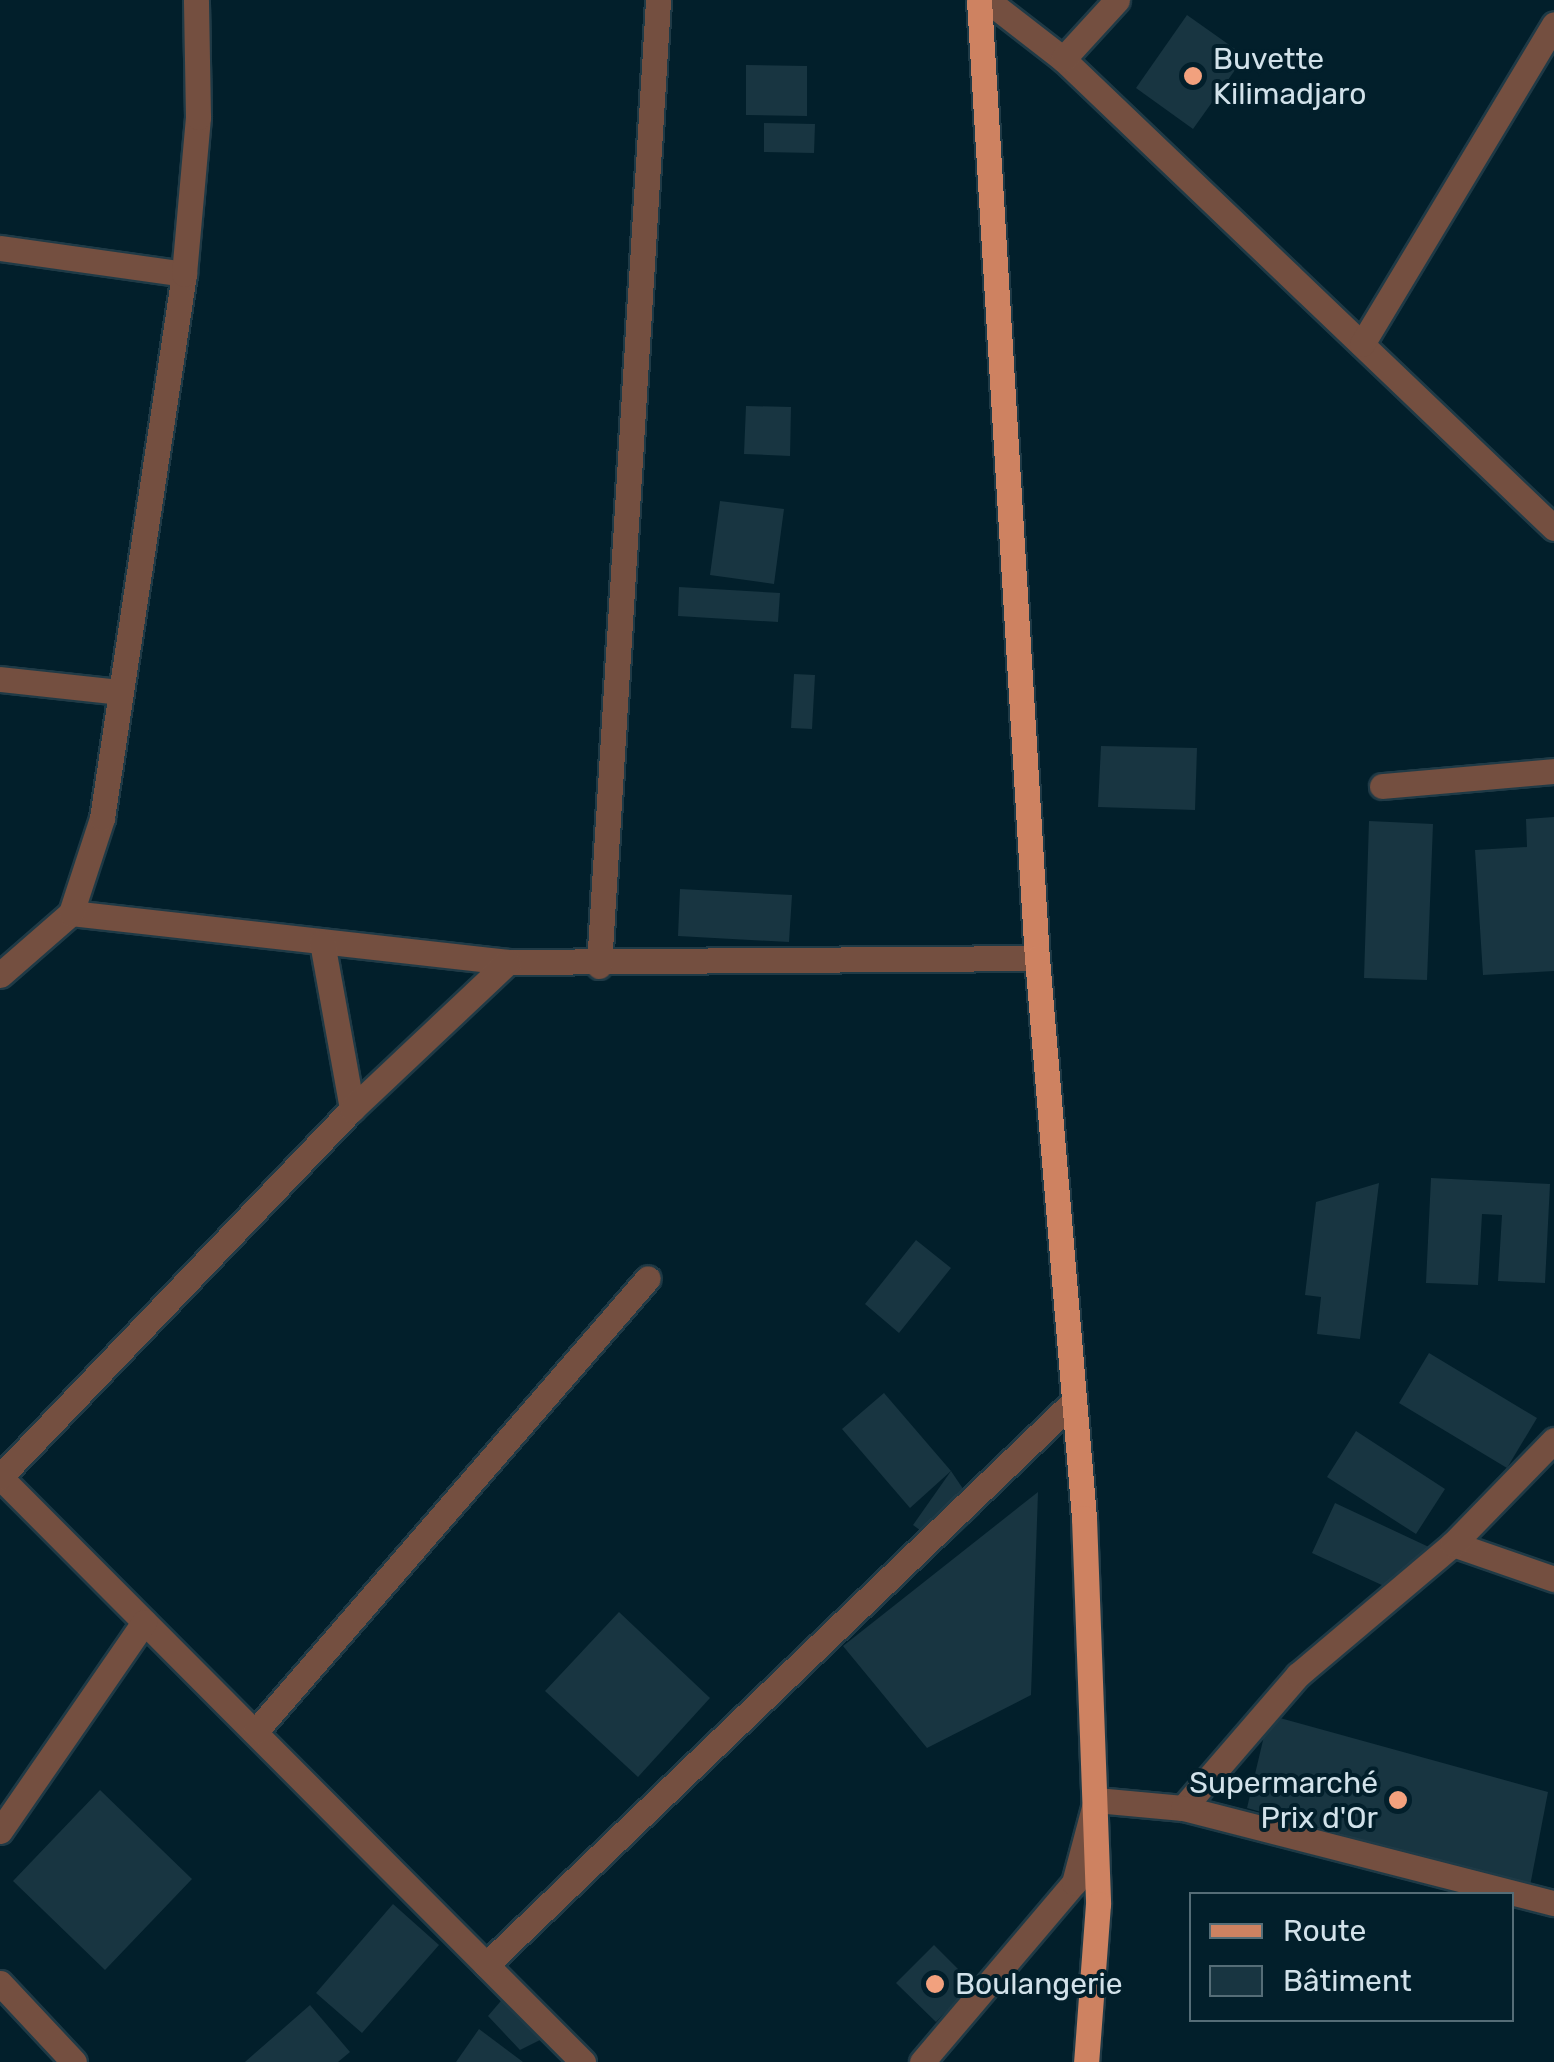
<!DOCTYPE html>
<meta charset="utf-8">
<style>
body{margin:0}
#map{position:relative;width:1554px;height:2062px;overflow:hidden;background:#021f2b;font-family:Rubik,sans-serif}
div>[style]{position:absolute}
.building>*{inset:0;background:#183541}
.roads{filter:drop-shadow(2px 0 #1f3a46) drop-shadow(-2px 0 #1f3a46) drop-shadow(0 2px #1f3a46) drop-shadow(0 -2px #1f3a46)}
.minor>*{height:25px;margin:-12.5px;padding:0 12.5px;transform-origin:12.5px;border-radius:12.5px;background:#744f40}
.major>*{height:25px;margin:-12.5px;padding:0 12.5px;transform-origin:12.5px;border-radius:12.5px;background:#ce8261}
.dots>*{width:28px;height:28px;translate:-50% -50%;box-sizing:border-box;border:5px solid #021f2b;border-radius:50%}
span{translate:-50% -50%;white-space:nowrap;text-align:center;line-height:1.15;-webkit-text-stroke:8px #021f2b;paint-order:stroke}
.poi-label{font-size:30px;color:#d2e2ea}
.left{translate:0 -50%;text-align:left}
.right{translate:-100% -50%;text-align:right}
.legend{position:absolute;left:1189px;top:1892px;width:325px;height:130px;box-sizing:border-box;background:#021f2b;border:2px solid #556d77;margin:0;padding:12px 18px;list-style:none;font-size:30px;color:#d2e2ea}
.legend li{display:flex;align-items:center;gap:20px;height:50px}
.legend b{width:50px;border:2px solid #556d77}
</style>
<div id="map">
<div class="building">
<i style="clip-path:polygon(1187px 15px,1245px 56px,1193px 129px,1136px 88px)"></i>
<i style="clip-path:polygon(746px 65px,807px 66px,807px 116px,746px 115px)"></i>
<i style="clip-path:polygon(764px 123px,815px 124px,814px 153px,764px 152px)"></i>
<i style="clip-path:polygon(746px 406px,791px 407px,790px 456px,744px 454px)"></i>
<i style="clip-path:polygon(720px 501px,784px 509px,774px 584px,710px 575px)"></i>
<i style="clip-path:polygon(679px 587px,780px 593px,778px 622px,678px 616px)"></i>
<i style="clip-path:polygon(794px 674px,815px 675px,812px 729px,791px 728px)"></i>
<i style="clip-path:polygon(1101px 746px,1197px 748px,1195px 810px,1098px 807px)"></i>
<i style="clip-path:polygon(1554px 817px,1554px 971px,1483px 975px,1475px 850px,1527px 847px,1526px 819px)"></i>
<i style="clip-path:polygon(1369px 821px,1433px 824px,1427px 980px,1364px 978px)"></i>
<i style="clip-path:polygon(680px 889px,792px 895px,789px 942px,678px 936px)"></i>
<i style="clip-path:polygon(1431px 1178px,1550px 1184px,1545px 1283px,1498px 1281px,1502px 1215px,1482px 1214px,1478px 1285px,1426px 1283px)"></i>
<i style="clip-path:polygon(1379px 1183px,1360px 1339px,1317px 1334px,1321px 1297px,1305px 1295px,1316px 1202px)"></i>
<i style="clip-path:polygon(916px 1240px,951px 1268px,899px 1333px,865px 1304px)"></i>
<i style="clip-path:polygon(1429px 1353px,1537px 1418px,1507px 1468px,1399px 1403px)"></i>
<i style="clip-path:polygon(884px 1393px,951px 1471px,910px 1508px,842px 1429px)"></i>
<i style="clip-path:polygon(1356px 1431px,1445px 1489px,1416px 1534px,1327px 1477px)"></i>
<i style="clip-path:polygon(951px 1471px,980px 1514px,944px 1548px,913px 1525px)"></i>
<i style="clip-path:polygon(1038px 1492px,1031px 1695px,927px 1748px,843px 1646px)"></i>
<i style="clip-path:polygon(1335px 1503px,1431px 1548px,1384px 1586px,1312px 1553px)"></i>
<i style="clip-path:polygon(619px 1612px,710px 1698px,638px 1777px,545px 1691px)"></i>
<i style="clip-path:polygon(1269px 1715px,1548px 1792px,1530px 1886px,1247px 1808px)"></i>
<i style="clip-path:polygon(100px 1790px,192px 1879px,105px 1970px,13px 1881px)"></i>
<i style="clip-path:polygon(393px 1904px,439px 1945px,362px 2033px,316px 1993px)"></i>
<i style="clip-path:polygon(934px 1945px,973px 1984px,936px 2022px,896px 1983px)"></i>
<i style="clip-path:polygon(506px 1995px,548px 2036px,520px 2050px,488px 2016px)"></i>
<i style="clip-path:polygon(310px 2005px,350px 2052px,338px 2062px,245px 2062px)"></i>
<i style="clip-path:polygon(479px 2029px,523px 2062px,456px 2062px)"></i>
</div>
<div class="roads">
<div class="minor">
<i style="left:987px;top:0;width:96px;rotate:37.8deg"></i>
<i style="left:1063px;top:59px;width:679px;rotate:43.69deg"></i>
<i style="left:1063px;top:59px;width:80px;rotate:-47.5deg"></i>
<i style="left:0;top:248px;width:186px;rotate:8deg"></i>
<i style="left:1362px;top:344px;width:373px;rotate:-59deg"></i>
<i style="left:0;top:679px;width:121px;rotate:6.2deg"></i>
<i style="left:1382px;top:786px;width:173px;rotate:-5deg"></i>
<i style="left:71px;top:913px;width:440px;rotate:6.4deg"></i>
<i style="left:508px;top:962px;width:529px;rotate:-0.43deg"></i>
<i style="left:322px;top:942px;width:170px;rotate:79.8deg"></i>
<i style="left:599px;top:966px;width:968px;rotate:-86.5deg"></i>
<i style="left:0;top:975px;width:94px;rotate:-41.1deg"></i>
<i style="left:71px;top:913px;width:100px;rotate:-71.9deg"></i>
<i style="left:102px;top:818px;width:550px;rotate:-81.43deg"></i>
<i style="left:184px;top:274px;width:158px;rotate:-84.9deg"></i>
<i style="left:198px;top:117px;width:117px;rotate:-91deg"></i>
<i style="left:0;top:1477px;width:826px;rotate:45.1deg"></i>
<i style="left:0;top:1477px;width:509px;rotate:-46.27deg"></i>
<i style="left:352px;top:1109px;width:214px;rotate:-43.3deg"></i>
<i style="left:1453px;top:1544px;width:107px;rotate:19.1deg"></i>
<i style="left:255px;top:1732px;width:600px;rotate:-49.12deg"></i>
<i style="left:1183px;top:1808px;width:176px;rotate:-49.2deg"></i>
<i style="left:1298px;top:1675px;width:203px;rotate:-40.2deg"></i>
<i style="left:1453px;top:1544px;width:145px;rotate:-45.8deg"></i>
<i style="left:0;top:1831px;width:254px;rotate:-55.4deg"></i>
<i style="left:486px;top:1965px;width:812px;rotate:-43.8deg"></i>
<i style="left:0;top:1983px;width:108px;rotate:46.9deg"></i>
<i style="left:922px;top:2062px;width:235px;rotate:-49.7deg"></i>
<i style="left:1074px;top:1883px;width:86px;rotate:-75.2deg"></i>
<i style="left:1096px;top:1800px;width:87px;rotate:5.3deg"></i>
<i style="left:1183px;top:1808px;width:383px;rotate:14.4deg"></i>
</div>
<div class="major">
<i style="left:979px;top:0;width:960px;rotate:86.54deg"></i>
<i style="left:1037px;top:958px;width:562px;rotate:85.2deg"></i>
<i style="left:1084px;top:1518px;width:386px;rotate:87.9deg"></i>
<i style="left:1098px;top:1904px;width:158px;rotate:94.3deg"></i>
</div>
</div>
<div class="dots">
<i style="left:1193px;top:76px;background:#f2a17e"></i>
<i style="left:1398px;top:1800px;background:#f2a17e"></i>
<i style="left:935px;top:1984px;background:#f2a17e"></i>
</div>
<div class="poi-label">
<span class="left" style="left:1213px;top:76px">Buvette<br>Kilimadjaro</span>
<span class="right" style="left:1378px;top:1800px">Supermarché<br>Prix d'Or</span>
<span class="left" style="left:955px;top:1984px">Boulangerie</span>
</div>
<ul class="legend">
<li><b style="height:12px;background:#ce8261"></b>Route</li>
<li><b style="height:28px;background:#183541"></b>Bâtiment</li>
</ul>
</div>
